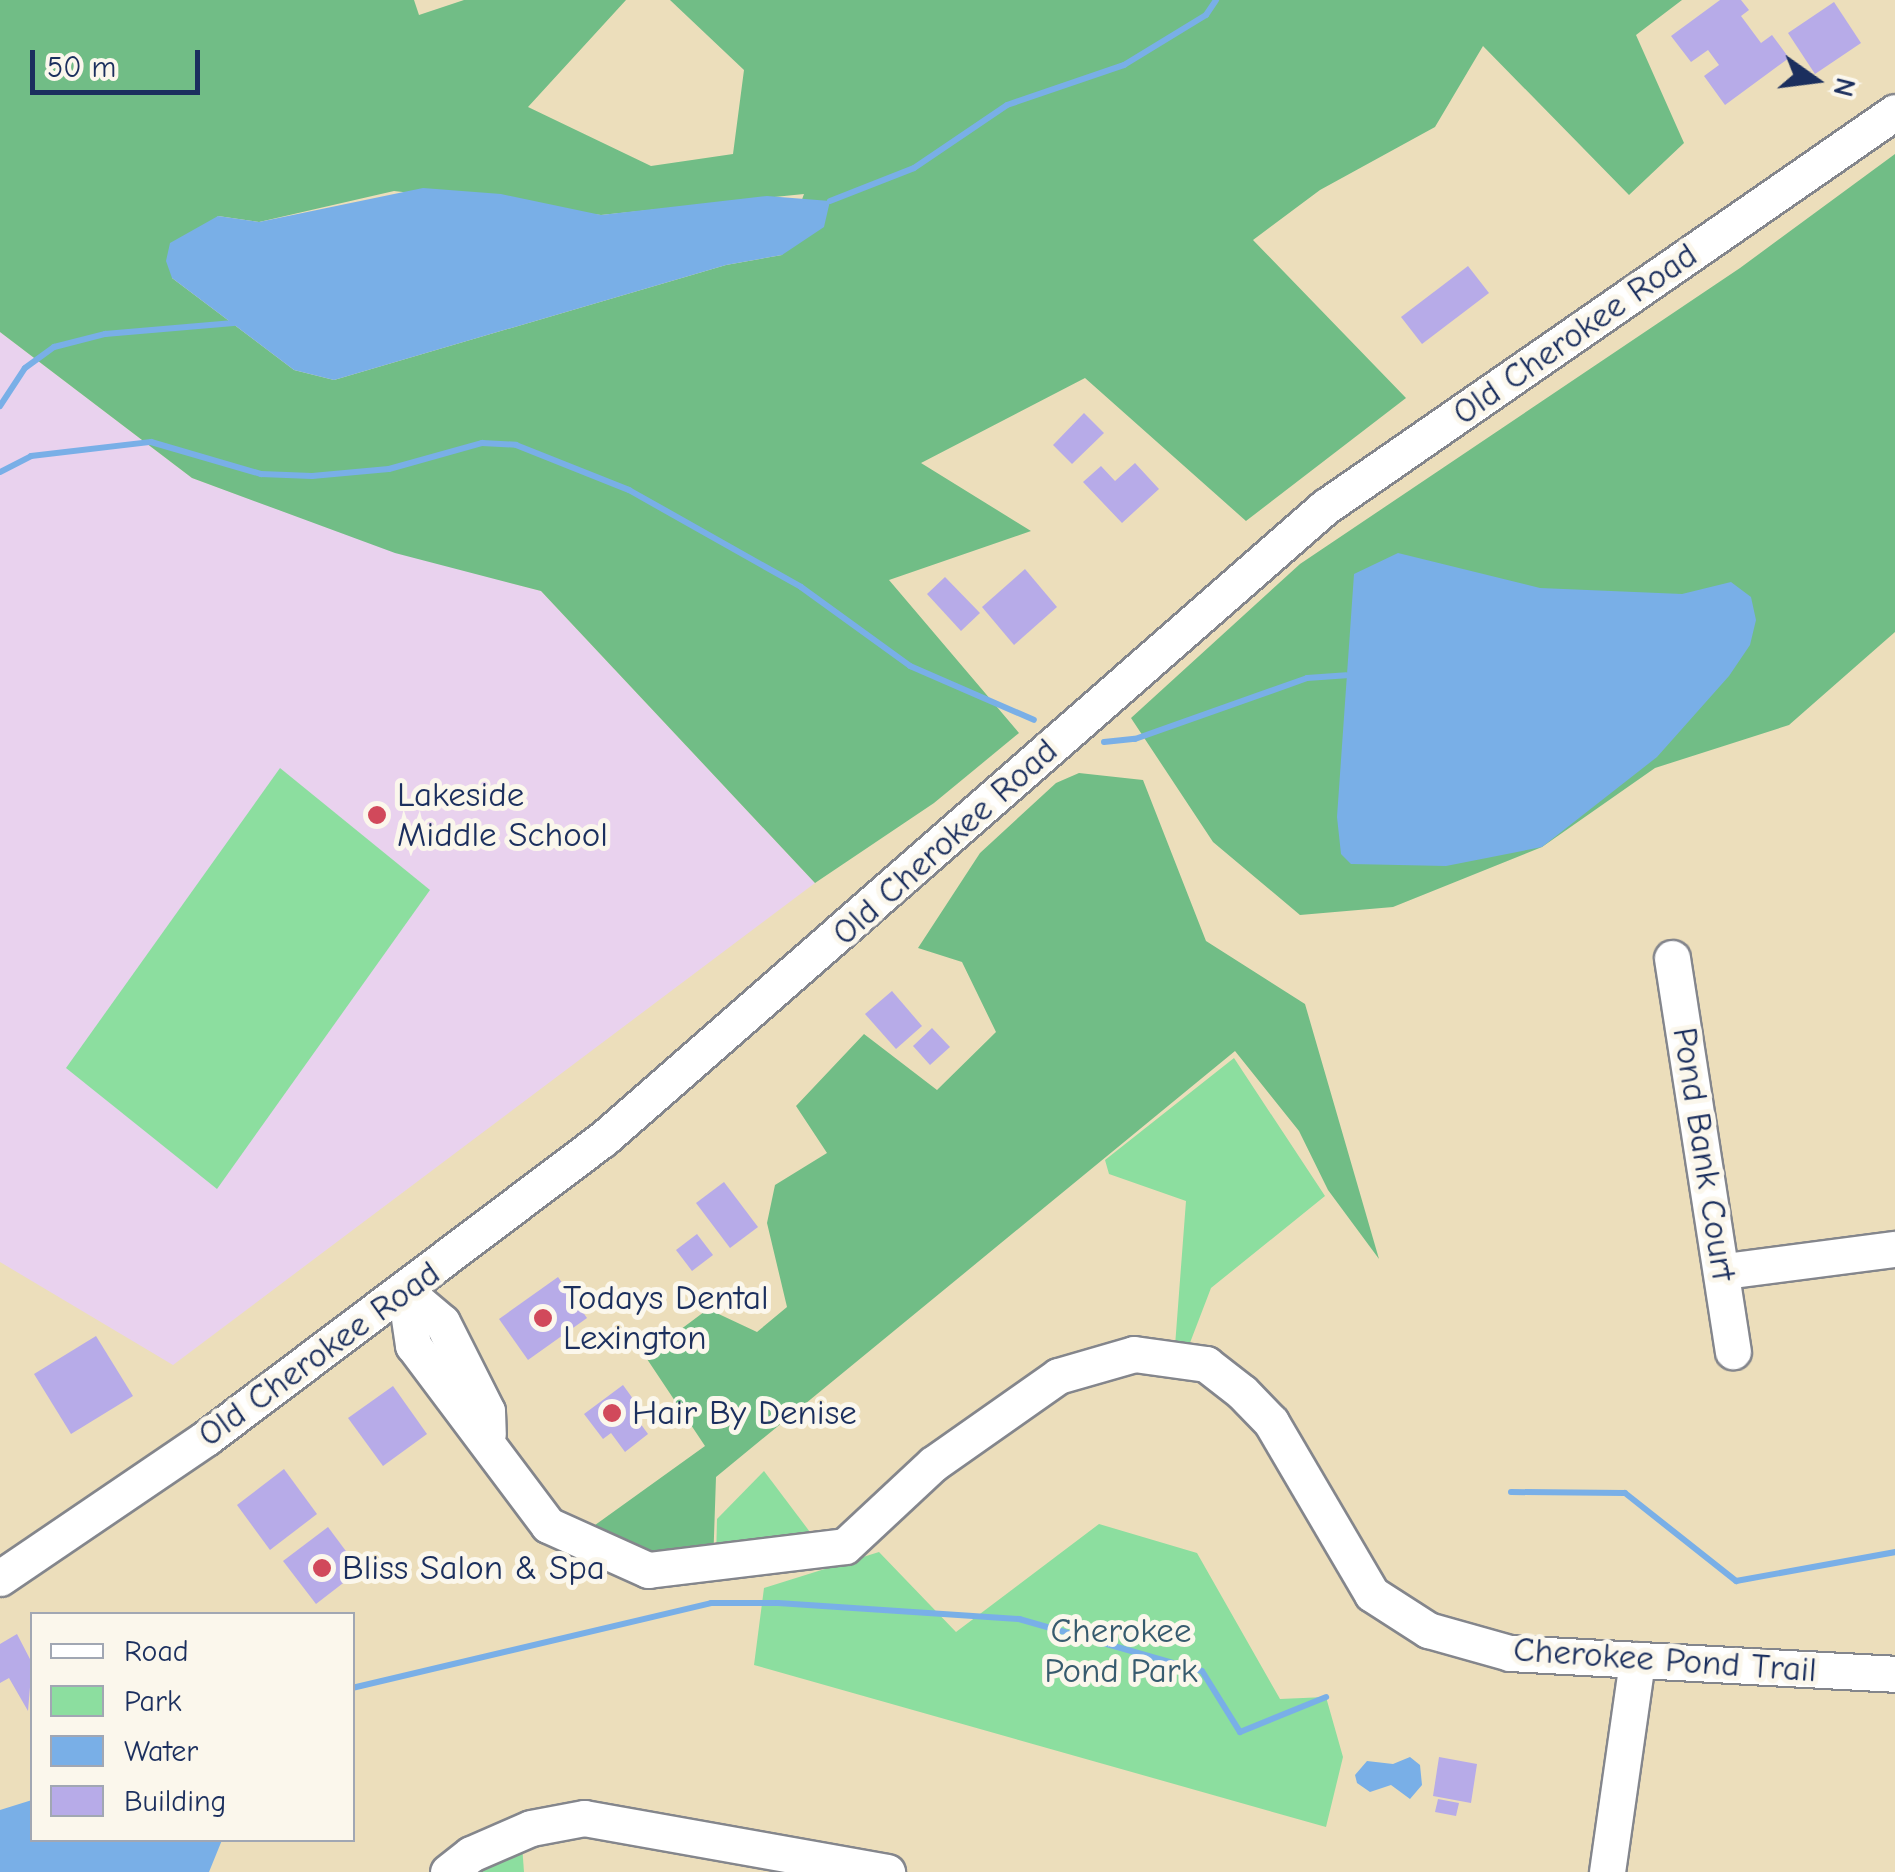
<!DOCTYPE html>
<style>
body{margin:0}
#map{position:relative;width:1895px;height:1872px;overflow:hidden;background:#ecdebb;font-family:"Comic Neue",sans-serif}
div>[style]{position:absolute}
.built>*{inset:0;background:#e9d2ee}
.green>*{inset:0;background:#8cde9f}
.forest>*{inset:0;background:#71bd86}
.water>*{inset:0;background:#79afe7}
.stream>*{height:6px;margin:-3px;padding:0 3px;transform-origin:3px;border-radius:3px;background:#79afe7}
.building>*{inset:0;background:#b7abe8}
.roads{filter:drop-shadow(2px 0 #84868c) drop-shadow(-2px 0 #84868c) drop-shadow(0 2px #84868c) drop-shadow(0 -2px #84868c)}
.minor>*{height:35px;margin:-17.5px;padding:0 17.5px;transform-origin:17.5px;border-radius:17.5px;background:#fff}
.dots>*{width:28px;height:28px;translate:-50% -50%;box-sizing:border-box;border:5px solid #fbf7ec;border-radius:50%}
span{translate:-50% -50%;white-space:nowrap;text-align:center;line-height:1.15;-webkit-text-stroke:10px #fbf7ec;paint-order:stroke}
.street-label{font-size:35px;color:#1b2f5e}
.poi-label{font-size:35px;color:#1b2f5e}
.left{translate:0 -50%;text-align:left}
.park-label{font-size:35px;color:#375b6e}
.legend{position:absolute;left:30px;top:1612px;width:325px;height:230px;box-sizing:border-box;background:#fbf7ec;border:2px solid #a1a7b3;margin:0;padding:12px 18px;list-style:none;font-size:30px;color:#1b2f5e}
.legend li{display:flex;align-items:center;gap:20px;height:50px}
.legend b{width:50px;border:2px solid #a1a7b3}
.north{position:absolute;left:1765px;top:30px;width:100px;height:100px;-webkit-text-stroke:8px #fbf7ec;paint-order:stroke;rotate:104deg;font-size:28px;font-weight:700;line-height:40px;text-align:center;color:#1b2f5e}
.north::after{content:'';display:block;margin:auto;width:35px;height:45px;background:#1b2f5e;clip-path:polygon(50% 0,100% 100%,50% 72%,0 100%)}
.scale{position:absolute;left:30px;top:50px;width:170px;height:45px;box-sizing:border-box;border:5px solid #1b2f5e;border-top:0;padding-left:12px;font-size:30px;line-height:35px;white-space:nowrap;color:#1b2f5e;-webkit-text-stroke:8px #fbf7ec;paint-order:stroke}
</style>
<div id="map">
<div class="built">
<i style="clip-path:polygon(0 332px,192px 478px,395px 552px,541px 591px,815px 883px,173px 1365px,0 1262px)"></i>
</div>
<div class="green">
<i style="clip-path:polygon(280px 768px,430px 890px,217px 1189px,66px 1068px)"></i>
<i style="clip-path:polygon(1234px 1058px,1325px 1196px,1211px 1288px,1188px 1348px,1175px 1346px,1186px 1201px,1109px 1174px,1105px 1160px)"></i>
<i style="clip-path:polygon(764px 1471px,816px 1540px,716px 1561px,717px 1519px)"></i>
<i style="clip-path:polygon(1099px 1524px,1197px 1553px,1280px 1699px,1326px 1697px,1343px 1757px,1326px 1827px,754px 1665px,764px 1588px,879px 1552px,956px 1632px)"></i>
<i style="clip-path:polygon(522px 1845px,524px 1872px,476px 1872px,486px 1864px)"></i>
</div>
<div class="forest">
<i style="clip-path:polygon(evenodd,0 0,414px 0,419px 15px,464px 0,626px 0,528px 107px,651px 166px,733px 154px,744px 70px,670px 0,1682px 0,1636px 35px,1684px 143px,1629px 195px,1483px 46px,1435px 127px,1320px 190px,1253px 240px,1406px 398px,1246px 521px,1085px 378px,921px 463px,1031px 531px,889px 580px,1019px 733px,934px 803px,815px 883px,541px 591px,395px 553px,192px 478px,0 332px,0 0,394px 191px,601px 215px,804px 194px,782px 255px,726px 265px,334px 380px,294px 370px,172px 278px,218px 216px,259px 222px,394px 191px)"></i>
<i style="clip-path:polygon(1895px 154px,1895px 632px,1789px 725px,1655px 768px,1542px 847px,1393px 907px,1300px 915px,1213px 842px,1131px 718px,1300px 564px,1740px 268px)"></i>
<i style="clip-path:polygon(1079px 773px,1143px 780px,1206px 941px,1305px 1004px,1379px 1259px,1328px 1190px,1299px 1131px,1235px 1051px,716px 1477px,713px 1566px,577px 1538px,705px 1446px,645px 1356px,708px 1309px,757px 1332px,787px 1307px,767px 1223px,775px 1185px,827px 1153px,796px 1106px,864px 1034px,937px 1090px,996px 1032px,962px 962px,918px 948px,980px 853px,1056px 783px)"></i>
</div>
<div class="water">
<i style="clip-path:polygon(423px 188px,501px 194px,601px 215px,767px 196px,830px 201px,824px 227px,782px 255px,726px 265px,334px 380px,294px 370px,172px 278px,166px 261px,170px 243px,218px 216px,259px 222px)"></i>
<i style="clip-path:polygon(1398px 553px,1540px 588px,1682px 594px,1731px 582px,1751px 597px,1756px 620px,1750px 645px,1729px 676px,1657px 757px,1542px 847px,1446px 866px,1351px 864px,1341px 854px,1337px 817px,1354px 574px)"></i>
<i style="clip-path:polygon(1410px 1757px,1420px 1765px,1422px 1785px,1410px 1799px,1391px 1785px,1370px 1792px,1357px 1783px,1355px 1775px,1367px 1761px,1393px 1764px)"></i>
<i style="clip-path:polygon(32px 1800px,32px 1840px,222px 1840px,209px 1872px,0 1872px,0 1810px)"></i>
</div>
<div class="stream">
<i style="left:830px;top:201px;width:90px;rotate:-21.4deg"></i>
<i style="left:914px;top:168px;width:112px;rotate:-34.1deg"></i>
<i style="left:1007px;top:105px;width:124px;rotate:-18.9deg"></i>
<i style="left:1124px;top:65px;width:96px;rotate:-31.4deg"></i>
<i style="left:1206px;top:15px;width:18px;rotate:-56deg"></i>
<i style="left:0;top:406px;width:45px;rotate:-56.7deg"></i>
<i style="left:25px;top:368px;width:36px;rotate:-36deg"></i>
<i style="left:54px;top:347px;width:53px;rotate:-14.3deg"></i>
<i style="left:105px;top:334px;width:129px;rotate:-4.9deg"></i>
<i style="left:0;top:472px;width:35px;rotate:-27deg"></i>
<i style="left:31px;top:456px;width:121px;rotate:-6.7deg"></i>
<i style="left:151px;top:442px;width:115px;rotate:16.2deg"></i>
<i style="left:261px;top:474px;width:51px;rotate:2.2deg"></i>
<i style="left:312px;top:476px;width:77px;rotate:-5.2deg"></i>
<i style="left:389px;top:469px;width:97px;rotate:-15.6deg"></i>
<i style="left:482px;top:443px;width:34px;rotate:3deg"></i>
<i style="left:516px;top:445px;width:122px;rotate:21.7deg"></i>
<i style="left:629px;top:490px;width:197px;rotate:29.4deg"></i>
<i style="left:801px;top:587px;width:135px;rotate:35.9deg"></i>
<i style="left:910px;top:666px;width:135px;rotate:23.5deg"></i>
<i style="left:1104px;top:742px;width:31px;rotate:-6deg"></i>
<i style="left:1135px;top:739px;width:182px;rotate:-19.5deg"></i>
<i style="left:1307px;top:678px;width:39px;rotate:-4deg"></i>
<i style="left:1511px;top:1492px;width:114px;rotate:0.5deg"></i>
<i style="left:1625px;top:1493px;width:142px;rotate:38.4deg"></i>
<i style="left:1736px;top:1581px;width:162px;rotate:-10.3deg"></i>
<i style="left:352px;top:1688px;width:369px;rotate:-13.3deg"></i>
<i style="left:711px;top:1603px;width:67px"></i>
<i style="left:778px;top:1603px;width:242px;rotate:3.8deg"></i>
<i style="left:1019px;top:1619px;width:190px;rotate:15.9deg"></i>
<i style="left:1202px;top:1671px;width:72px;rotate:58.1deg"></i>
<i style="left:1240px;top:1732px;width:93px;rotate:-22.1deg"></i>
</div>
<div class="building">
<i style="clip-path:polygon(1720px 0,1741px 0,1749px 10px,1741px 16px,1761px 43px,1772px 35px,1789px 58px,1725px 105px,1704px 76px,1719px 65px,1708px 50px,1691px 62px,1671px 36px)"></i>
<i style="clip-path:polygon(1834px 2px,1861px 43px,1815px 74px,1788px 33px)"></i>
<i style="clip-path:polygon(1468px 266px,1489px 293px,1422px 344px,1401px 317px)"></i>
<i style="clip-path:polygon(1084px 413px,1104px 433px,1072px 464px,1053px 445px)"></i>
<i style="clip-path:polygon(1135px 463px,1159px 489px,1122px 523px,1083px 482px,1101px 466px,1115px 481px)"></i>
<i style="clip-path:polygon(1025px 569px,1057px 607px,1014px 645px,982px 607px)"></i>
<i style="clip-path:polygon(945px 577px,980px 613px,961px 631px,927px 594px)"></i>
<i style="clip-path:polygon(892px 991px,922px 1026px,896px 1049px,865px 1014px)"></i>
<i style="clip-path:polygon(932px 1028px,950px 1047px,930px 1065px,913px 1046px)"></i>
<i style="clip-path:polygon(724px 1182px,758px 1227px,730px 1248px,696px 1203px)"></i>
<i style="clip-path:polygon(697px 1234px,713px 1255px,692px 1271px,676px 1250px)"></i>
<i style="clip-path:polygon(558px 1277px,587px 1318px,528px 1360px,499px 1319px)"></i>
<i style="clip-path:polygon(96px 1336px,133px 1396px,71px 1434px,34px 1374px)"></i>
<i style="clip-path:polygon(623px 1385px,644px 1414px,637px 1419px,648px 1434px,625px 1452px,611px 1433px,603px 1439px,584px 1414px)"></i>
<i style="clip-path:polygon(393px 1386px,427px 1434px,383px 1466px,348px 1418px)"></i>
<i style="clip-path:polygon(284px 1469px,317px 1514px,270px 1550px,237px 1505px)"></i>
<i style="clip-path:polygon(328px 1527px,360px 1570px,316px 1604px,283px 1561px)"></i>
<i style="clip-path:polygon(17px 1634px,32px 1663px,28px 1711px,9px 1678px,0 1683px,0 1644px)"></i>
<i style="clip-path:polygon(1439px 1757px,1477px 1764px,1471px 1803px,1433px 1796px)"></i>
<i style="clip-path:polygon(1438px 1799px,1459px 1803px,1456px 1816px,1435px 1812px)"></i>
</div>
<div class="roads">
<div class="minor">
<i style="left:1672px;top:958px;width:398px;rotate:81.2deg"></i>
<i style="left:1725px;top:1271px;width:171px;rotate:-7.4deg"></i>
<i style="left:405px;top:1291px;width:55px;rotate:81.6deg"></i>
<i style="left:413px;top:1345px;width:225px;rotate:53.1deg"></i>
<i style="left:548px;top:1525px;width:110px;rotate:24.2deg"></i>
<i style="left:648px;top:1570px;width:198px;rotate:-6.9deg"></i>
<i style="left:845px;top:1546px;width:120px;rotate:-43deg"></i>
<i style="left:933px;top:1464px;width:153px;rotate:-35.1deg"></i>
<i style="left:1058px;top:1376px;width:79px;rotate:-16.1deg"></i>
<i style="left:1134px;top:1354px;width:73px;rotate:7.9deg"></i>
<i style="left:1206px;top:1364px;width:46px;rotate:37.9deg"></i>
<i style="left:1242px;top:1392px;width:42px;rotate:46deg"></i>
<i style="left:1271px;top:1422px;width:199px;rotate:59.6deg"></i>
<i style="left:1372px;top:1594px;width:67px;rotate:32.7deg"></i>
<i style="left:1428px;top:1630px;width:85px;rotate:15.7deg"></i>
<i style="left:1510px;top:1653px;width:386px;rotate:3.1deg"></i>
<i style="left:405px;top:1291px;width:48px;rotate:40deg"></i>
<i style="left:442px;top:1322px;width:100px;rotate:63.2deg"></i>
<i style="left:487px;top:1411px;width:23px;rotate:88deg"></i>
<i style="left:0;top:1578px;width:249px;rotate:-34.2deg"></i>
<i style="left:206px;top:1438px;width:497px;rotate:-37deg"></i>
<i style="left:603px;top:1139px;width:960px;rotate:-41.2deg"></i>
<i style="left:1325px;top:507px;width:693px;rotate:-34.72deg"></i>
<i style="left:448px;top:1872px;width:29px;rotate:-38deg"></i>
<i style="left:471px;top:1854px;width:65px;rotate:-23.4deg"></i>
<i style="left:531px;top:1828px;width:54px;rotate:-10.7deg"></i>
<i style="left:584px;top:1818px;width:308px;rotate:10.1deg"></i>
<i style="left:1607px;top:1872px;width:214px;rotate:-81.9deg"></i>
</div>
</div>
<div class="dots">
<i style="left:377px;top:815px;background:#d1495b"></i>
<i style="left:543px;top:1318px;background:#d1495b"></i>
<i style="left:612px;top:1413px;background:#d1495b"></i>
<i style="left:322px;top:1568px;background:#d1495b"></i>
</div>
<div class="street-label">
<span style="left:1575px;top:334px;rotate:-35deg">Old Cherokee Road</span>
<span style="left:945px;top:842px;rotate:-42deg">Old Cherokee Road</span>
<span style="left:1704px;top:1154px;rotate:81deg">Pond Bank Court</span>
<span style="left:319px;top:1354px;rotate:-36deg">Old Cherokee Road</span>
<span style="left:1665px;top:1660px;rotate:4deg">Cherokee Pond Trail</span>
</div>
<div class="poi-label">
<span class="left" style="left:397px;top:815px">Lakeside<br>Middle School</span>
<span class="left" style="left:563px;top:1318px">Todays Dental<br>Lexington</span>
<span class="left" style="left:632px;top:1413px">Hair By Denise</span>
<span class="left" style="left:342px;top:1568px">Bliss Salon &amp; Spa</span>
</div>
<div class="park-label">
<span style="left:1121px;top:1651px">Cherokee<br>Pond Park</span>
</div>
<ul class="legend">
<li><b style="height:12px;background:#fff"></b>Road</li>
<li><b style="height:28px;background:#8cde9f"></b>Park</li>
<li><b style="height:28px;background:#79afe7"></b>Water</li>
<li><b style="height:28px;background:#b7abe8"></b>Building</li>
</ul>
<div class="north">N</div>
<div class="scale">50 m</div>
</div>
